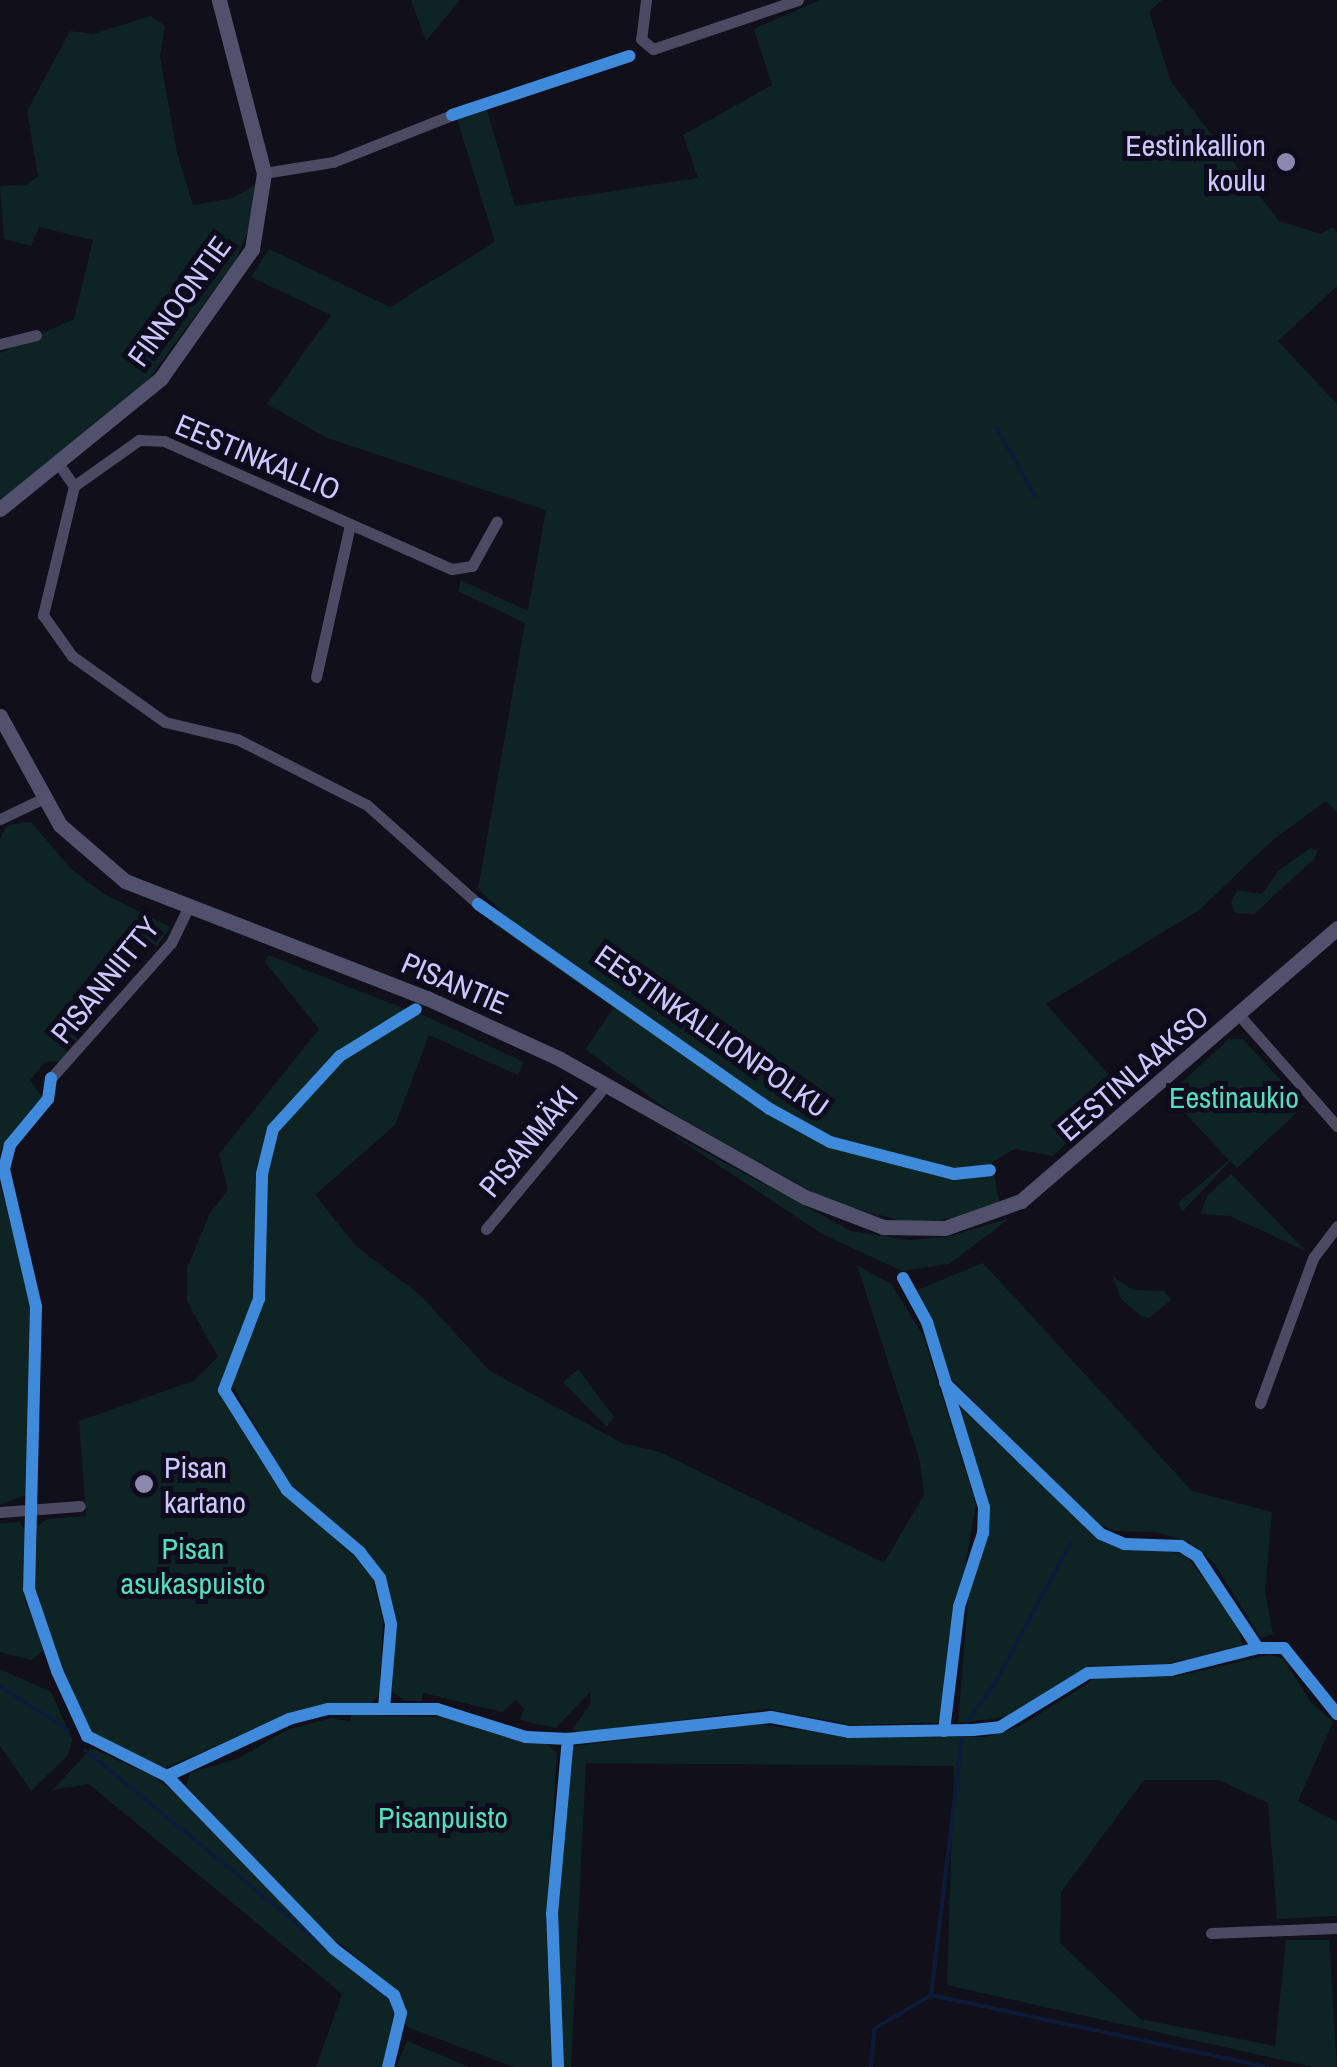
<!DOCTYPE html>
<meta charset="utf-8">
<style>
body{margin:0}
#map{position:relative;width:1337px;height:2067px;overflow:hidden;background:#110f19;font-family:"Archivo Narrow",sans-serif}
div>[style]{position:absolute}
.green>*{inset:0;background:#0e2424}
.stream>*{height:4px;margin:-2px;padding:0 2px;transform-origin:2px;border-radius:2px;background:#0b1c3a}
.street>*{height:11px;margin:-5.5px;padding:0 5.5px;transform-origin:5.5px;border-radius:5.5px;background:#4b4a62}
.secondary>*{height:15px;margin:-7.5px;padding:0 7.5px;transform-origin:7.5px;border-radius:7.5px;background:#51506d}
.cycleway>*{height:12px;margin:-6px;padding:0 6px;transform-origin:6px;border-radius:6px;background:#408adc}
.dots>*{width:28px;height:28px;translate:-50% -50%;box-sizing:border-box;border:5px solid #0e0b1d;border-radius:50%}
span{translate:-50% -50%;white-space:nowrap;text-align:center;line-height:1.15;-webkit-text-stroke:10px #0e0b1d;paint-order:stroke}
.poi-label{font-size:30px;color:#cdc7ff}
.right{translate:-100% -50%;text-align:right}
.left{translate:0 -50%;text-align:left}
.street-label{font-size:30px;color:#cdc7ff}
.park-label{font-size:30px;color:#53dfbc}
</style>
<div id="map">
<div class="green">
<i style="clip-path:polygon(411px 0,460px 0,426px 41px)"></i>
<i style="clip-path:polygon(820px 0,1162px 0,1149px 12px,1171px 82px,1279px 221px,1321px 234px,1333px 227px,1337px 232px,1337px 286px,1278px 341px,1337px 404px,1337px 812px,1326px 801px,1275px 838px,1199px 910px,1046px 1004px,1123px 1091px,1053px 1156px,1015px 1149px,992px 1162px,999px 1203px,952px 1219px,906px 1222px,830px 1202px,672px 1113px,585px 1049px,614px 1008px,492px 923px,500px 910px,478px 889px,525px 623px,458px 591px,461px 580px,528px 611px,546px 510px,327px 438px,267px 404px,331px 315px,251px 277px,269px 249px,390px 307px,495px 242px,457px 119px,487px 110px,515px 206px,698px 178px,683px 135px,772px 85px,754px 29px)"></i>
<i style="clip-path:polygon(151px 16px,165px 26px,160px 56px,177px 153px,193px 205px,233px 198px,255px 185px,250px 226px,236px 260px,148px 380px,0 501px,0 353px,74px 319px,93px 240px,39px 227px,31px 246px,4px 239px,0 186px,26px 185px,38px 176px,27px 111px,70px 31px,93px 34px)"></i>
<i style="clip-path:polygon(31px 822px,71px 869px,104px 894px,170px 927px,157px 947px,134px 932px,111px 960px,127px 974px,122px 980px,101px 964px,55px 1020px,81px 1042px,62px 1061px,45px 1062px,30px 1080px,42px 1097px,0 1151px,0 839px,7px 825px)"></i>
<i style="clip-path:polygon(1310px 848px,1318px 851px,1314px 859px,1254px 914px,1235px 913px,1231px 903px,1237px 890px,1262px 894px,1278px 871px)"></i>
<i style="clip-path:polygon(268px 955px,405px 1009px,390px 1022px,416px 1012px,524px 1062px,518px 1075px,429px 1035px,395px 1125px,315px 1195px,356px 1246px,420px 1295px,490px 1371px,622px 1443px,660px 1452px,884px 1563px,924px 1495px,920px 1461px,857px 1265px,891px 1284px,923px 1335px,976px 1504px,938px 1723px,852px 1725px,768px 1709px,578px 1733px,573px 1729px,591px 1703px,590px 1692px,556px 1728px,520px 1720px,524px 1709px,516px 1700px,502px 1712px,423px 1693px,422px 1701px,403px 1700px,392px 1691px,395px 1638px,382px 1573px,288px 1483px,234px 1388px,229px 1399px,277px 1485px,371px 1572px,383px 1621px,379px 1695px,371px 1703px,287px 1715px,165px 1768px,89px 1734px,33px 1589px,38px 1526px,47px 1519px,86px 1516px,79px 1421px,193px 1381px,218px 1357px,187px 1301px,187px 1268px,210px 1213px,228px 1190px,219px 1154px,319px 1029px,265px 962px)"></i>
<i style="clip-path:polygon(1229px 1039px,1243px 1039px,1304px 1106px,1237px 1168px,1230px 1161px,1182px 1212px,1178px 1203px,1229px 1160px,1168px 1095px)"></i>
<i style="clip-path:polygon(668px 1132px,851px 1231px,910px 1240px,947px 1237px,1010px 1218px,949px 1264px,902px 1271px,822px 1234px)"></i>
<i style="clip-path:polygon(1231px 1174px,1306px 1251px,1230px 1216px,1200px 1214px,1208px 1195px)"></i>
<i style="clip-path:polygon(0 1183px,31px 1305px,27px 1495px,0 1504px)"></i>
<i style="clip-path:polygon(983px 1263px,1192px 1491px,1272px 1512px,1265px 1591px,1273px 1634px,1261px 1638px,1214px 1563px,1189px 1542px,1156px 1532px,1114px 1531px,1091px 1520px,949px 1376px,915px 1291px)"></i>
<i style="clip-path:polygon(1113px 1277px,1133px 1290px,1164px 1291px,1171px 1300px,1149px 1318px,1141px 1316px,1121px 1299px)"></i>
<i style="clip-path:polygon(578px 1369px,614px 1417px,607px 1427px,563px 1382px)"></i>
<i style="clip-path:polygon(961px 1408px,1102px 1542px,1185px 1554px,1235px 1618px,1243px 1645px,1166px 1664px,1088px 1666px,1010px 1716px,958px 1723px,968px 1599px,990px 1527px,956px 1415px)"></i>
<i style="clip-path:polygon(19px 1522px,27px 1533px,24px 1598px,45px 1649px,31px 1660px,0 1652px,0 1523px)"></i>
<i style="clip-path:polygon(1269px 1655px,1283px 1658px,1310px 1701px,1333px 1722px,1298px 1801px,1337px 1822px,1337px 1916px,1277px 1919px,1268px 1803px,1219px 1780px,1144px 1780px,1061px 1892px,1060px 1943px,1140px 2019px,1275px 2046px,1286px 1940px,1329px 1940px,1337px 2067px,1313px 2067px,947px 1985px,954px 1766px,586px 1763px,571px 2067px,563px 2067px,556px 1914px,574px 1746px,758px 1724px,842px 1736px,985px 1737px,1020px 1726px,1096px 1678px,1178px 1676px)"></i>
<i style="clip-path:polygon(0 1669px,51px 1692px,72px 1739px,68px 1755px,31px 1791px,0 1746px)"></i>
<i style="clip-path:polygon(351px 1715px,448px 1717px,547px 1744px,557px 1753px,546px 1924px,552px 2067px,514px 2067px,407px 2027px,400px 1993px,316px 1924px,186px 1786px,190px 1773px,239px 1758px,287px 1730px,332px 1718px,351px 1722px)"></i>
<i style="clip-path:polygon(91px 1748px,153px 1776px,192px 1806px,339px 1960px,389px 1997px,397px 2018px,383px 2067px,316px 2067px,342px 1994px,89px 1784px,53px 1790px)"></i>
<i style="clip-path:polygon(407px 2041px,424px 2048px,469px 2067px,396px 2067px)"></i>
</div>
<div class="stream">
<i style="left:996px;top:427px;width:79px;rotate:60.5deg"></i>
<i style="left:0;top:1686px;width:81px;rotate:32.9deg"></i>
<i style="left:963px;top:1728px;width:55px;rotate:-54.6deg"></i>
<i style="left:995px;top:1683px;width:158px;rotate:-61.7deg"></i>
<i style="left:85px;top:1750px;width:392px;rotate:39.3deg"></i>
<i style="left:931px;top:1995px;width:258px;rotate:-83.1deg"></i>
<i style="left:871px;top:2067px;width:38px;rotate:-85deg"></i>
<i style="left:874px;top:2029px;width:66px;rotate:-30.8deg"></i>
<i style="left:931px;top:1995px;width:344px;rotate:12.1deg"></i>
</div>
<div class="street">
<i style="left:646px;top:0;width:39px;rotate:97deg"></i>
<i style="left:641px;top:39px;width:16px;rotate:40deg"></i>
<i style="left:653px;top:49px;width:153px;rotate:-18.7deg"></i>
<i style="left:264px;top:173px;width:70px;rotate:-9.1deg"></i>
<i style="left:333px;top:162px;width:128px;rotate:-21.6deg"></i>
<i style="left:0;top:344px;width:37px;rotate:-14deg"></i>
<i style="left:60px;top:466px;width:24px;rotate:55deg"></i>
<i style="left:74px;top:486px;width:80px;rotate:-35.3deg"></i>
<i style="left:139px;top:440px;width:25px;rotate:2deg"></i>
<i style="left:164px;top:441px;width:315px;rotate:24deg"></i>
<i style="left:452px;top:569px;width:20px;rotate:-9deg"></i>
<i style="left:472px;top:566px;width:51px;rotate:-60.9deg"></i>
<i style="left:74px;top:486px;width:133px;rotate:103.5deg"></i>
<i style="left:43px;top:615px;width:50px;rotate:54.7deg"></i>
<i style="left:72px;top:656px;width:114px;rotate:35.4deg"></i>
<i style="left:165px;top:722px;width:74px;rotate:13.3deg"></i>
<i style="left:237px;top:739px;width:146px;rotate:26.9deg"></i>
<i style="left:367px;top:805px;width:149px;rotate:41.7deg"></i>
<i style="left:316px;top:677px;width:156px;rotate:-77.4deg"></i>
<i style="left:0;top:819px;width:47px;rotate:-25.5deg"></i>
<i style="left:1240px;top:1016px;width:147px;rotate:48.6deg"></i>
<i style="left:51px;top:1078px;width:181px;rotate:-48.4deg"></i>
<i style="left:171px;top:943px;width:41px;rotate:-64.1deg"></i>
<i style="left:486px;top:1229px;width:189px;rotate:-50.2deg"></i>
<i style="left:1260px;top:1403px;width:154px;rotate:-69.9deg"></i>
<i style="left:1313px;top:1258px;width:40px;rotate:-53deg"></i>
<i style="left:0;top:1512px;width:80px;rotate:-4.3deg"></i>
<i style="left:1211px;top:1933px;width:126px;rotate:-2.3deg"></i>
</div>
<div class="secondary">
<i style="left:0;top:509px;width:208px;rotate:-39.1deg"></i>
<i style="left:161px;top:378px;width:158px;rotate:-54.8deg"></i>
<i style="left:252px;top:249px;width:77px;rotate:-81deg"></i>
<i style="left:264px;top:173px;width:179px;rotate:-104.6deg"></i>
<i style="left:0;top:716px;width:124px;rotate:61.2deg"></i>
<i style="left:60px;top:825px;width:86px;rotate:40.7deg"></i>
<i style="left:125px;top:881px;width:324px;rotate:21.2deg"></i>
<i style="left:427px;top:998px;width:146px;rotate:24.6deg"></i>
<i style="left:560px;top:1059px;width:281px;rotate:29.4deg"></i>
<i style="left:805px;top:1197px;width:84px;rotate:21deg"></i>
<i style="left:883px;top:1227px;width:62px;rotate:0.9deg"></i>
<i style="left:945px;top:1228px;width:81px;rotate:-19.6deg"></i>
<i style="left:1021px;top:1201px;width:418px;rotate:-40.8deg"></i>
</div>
<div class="cycleway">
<i style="left:452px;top:115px;width:187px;rotate:-18.4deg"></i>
<i style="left:478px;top:904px;width:357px;rotate:35.1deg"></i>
<i style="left:770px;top:1109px;width:68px;rotate:28.8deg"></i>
<i style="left:830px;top:1142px;width:128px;rotate:14.5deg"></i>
<i style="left:954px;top:1174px;width:36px;rotate:-6deg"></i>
<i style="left:51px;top:1078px;width:21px;rotate:98deg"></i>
<i style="left:48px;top:1099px;width:60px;rotate:129.6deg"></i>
<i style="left:10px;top:1145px;width:25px;rotate:104deg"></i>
<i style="left:4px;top:1169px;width:142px;rotate:76.9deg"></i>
<i style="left:36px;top:1307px;width:282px;rotate:91.4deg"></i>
<i style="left:29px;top:1589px;width:87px;rotate:71.1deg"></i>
<i style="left:57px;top:1671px;width:72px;rotate:65.2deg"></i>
<i style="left:87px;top:1736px;width:89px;rotate:26.6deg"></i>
<i style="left:167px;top:1776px;width:240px;rotate:46deg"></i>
<i style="left:334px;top:1949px;width:76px;rotate:37.5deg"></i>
<i style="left:394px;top:1995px;width:19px;rotate:69deg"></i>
<i style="left:401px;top:2013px;width:56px;rotate:103.5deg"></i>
<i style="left:903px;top:1278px;width:50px;rotate:61.4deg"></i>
<i style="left:927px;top:1322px;width:194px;rotate:72.9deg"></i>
<i style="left:984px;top:1507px;width:26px;rotate:92deg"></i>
<i style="left:983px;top:1533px;width:78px;rotate:108deg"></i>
<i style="left:959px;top:1607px;width:125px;rotate:96.9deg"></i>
<i style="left:945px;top:1383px;width:217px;rotate:44.1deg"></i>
<i style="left:1101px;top:1534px;width:26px;rotate:23deg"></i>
<i style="left:1125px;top:1544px;width:56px;rotate:2deg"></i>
<i style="left:1181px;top:1546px;width:19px;rotate:32deg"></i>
<i style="left:1197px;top:1556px;width:110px;rotate:56.5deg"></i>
<i style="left:384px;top:1708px;width:84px;rotate:-85.2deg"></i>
<i style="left:391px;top:1624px;width:47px;rotate:-103.4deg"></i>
<i style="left:380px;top:1578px;width:33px;rotate:-128deg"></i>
<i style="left:360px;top:1552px;width:96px;rotate:-139.7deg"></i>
<i style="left:287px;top:1490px;width:118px;rotate:-122.2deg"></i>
<i style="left:224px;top:1390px;width:97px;rotate:-69deg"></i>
<i style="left:259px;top:1299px;width:125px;rotate:-88.6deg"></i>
<i style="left:262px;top:1174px;width:46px;rotate:-76.3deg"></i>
<i style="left:273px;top:1129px;width:99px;rotate:-47.5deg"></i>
<i style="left:340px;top:1056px;width:89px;rotate:-31.7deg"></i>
<i style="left:167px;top:1776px;width:135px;rotate:-25deg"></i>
<i style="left:289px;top:1719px;width:40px;rotate:-14.4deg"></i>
<i style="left:328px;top:1709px;width:109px"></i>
<i style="left:437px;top:1709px;width:93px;rotate:17.5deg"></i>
<i style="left:526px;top:1737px;width:42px;rotate:2.7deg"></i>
<i style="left:568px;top:1739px;width:204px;rotate:-6.2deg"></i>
<i style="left:771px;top:1717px;width:79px;rotate:10.9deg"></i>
<i style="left:849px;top:1732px;width:124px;rotate:-0.9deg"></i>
<i style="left:973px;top:1730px;width:27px;rotate:-6deg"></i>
<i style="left:1000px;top:1727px;width:103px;rotate:-31.5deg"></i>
<i style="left:1088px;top:1673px;width:83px;rotate:-2.1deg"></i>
<i style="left:1171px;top:1670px;width:90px;rotate:-14.2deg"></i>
<i style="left:1258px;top:1648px;width:26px"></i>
<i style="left:1284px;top:1648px;width:85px;rotate:51.2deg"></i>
<i style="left:558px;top:2067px;width:153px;rotate:-92.2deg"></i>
<i style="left:552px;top:1914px;width:176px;rotate:-84.8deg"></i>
</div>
<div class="dots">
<i style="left:1286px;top:162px;background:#8b87ae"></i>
<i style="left:144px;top:1484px;background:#8b87ae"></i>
</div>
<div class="poi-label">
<span class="right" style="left:1266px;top:162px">Eestinkallion<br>koulu</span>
<span class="left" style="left:164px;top:1484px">Pisan<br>kartano</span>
</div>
<div class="street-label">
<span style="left:179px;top:301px;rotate:-54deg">FINNOONTIE</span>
<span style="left:258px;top:457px;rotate:23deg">EESTINKALLIO</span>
<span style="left:105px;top:980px;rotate:-51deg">PISANNIITTY</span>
<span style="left:455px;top:983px;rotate:23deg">PISANTIE</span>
<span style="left:712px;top:1031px;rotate:35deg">EESTINKALLIONPOLKU</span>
<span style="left:1133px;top:1073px;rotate:-41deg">EESTINLAAKSO</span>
<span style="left:528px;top:1141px;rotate:-50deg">PISANMÄKI</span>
</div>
<div class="park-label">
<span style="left:1234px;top:1097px">Eestinaukio</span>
<span style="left:193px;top:1565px">Pisan<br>asukaspuisto</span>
<span style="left:443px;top:1817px">Pisanpuisto</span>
</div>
</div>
